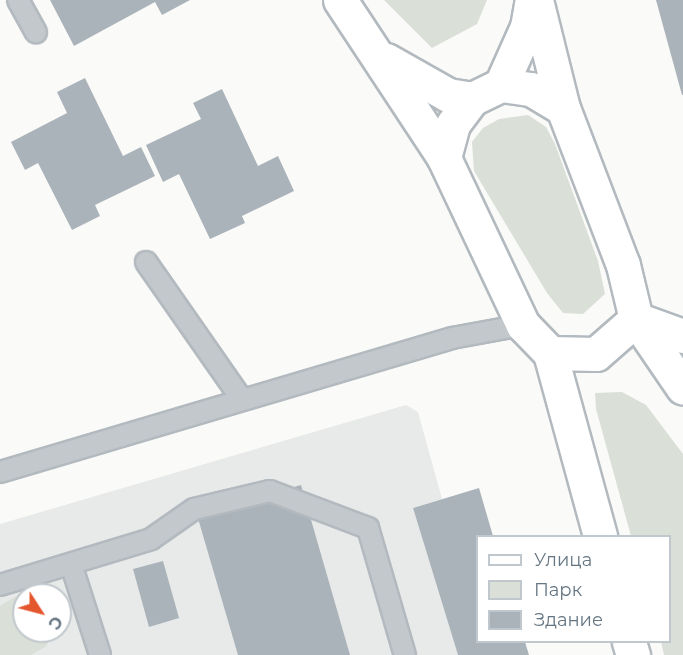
<!DOCTYPE html>
<meta charset="utf-8">
<style>
body{margin:0}
#map{position:relative;width:683px;height:655px;overflow:hidden;background:#fafaf8;font-family:Montserrat,sans-serif}
div>[style]{position:absolute}
.built>*{inset:0;background:#e8e9e9}
.green>*{inset:0;background:#dadfd7}
.building>*{inset:0;background:#aab3b9}
.roads{filter:drop-shadow(2px 0 #b3babf) drop-shadow(-2px 0 #b3babf) drop-shadow(0 2px #b3babf) drop-shadow(0 -2px #b3babf)}
.service>*{height:20px;margin:-10px;padding:0 10px;transform-origin:10px;border-radius:10px;background:#c3c8cc}
.secondary>*{height:33px;margin:-16.5px;padding:0 16.5px;transform-origin:16.5px;border-radius:16.5px;background:#fff}
.primary>*{height:33px;margin:-16.5px;padding:0 16.5px;transform-origin:16.5px;border-radius:16.5px;background:#fff}
span{translate:-50% -50%;white-space:nowrap;text-align:center;line-height:1.15;-webkit-text-stroke:6px #fff;paint-order:stroke}
.legend{position:absolute;left:476px;top:535px;width:195px;height:108px;box-sizing:border-box;background:#fff;border:2px solid #c1c8cd;margin:0;padding:8px 10px;list-style:none;font-size:18px;color:#657683}
.legend li{display:flex;align-items:center;gap:12px;height:30px}
.legend b{width:30px;border:2px solid #c1c8cd}
.north{position:absolute;left:12px;top:583px;width:60px;height:60px;box-sizing:border-box;background:#fff;border:2px solid #c1c8cd;border-radius:50%;rotate:126deg;font-size:16px;font-weight:700;line-height:24px;text-align:center;color:#657683}
.north::after{content:'';display:block;margin:auto;width:21px;height:27px;background:#e4572e;clip-path:polygon(50% 0,100% 100%,50% 72%,0 100%)}
</style>
<div id="map">
<div class="built">
<i style="clip-path:polygon(evenodd,406px 405px,418px 412px,442px 499px,413px 508px,458px 655px,0 655px,0 524px,406px 405px,24px 595px,60px 595px,60px 631px,24px 631px,24px 595px)"></i>
</div>
<div class="green">
<i style="clip-path:polygon(384px 0,487px 0,477px 24px,432px 48px)"></i>
<i style="clip-path:polygon(528px 115px,546px 127px,555px 144px,598px 261px,605px 294px,583px 314px,563px 313px,547px 293px,474px 171px,472px 142px,483px 128px,499px 119px)"></i>
<i style="clip-path:polygon(622px 392px,646px 405px,683px 454px,683px 655px,664px 655px,661px 642px,670px 642px,670px 536px,631px 536px,596px 409px,595px 393px)"></i>
<i style="clip-path:polygon(54px 588px,57px 595px,24px 595px,24px 631px,57px 631px,45px 647px,31px 655px,0 655px,0 606px,23px 592px)"></i>
</div>
<div class="building">
<i style="clip-path:polygon(50px 0,190px 0,162px 15px,155px 2px,74px 46px)"></i>
<i style="clip-path:polygon(656px 0,683px 0,683px 95px,682px 95px)"></i>
<i style="clip-path:polygon(85px 78px,123px 156px,141px 147px,155px 176px,95px 205px,100px 216px,72px 230px,38px 163px,25px 170px,11px 142px,67px 113px,57px 92px)"></i>
<i style="clip-path:polygon(222px 89px,258px 166px,278px 156px,294px 191px,242px 216px,245px 223px,210px 239px,179px 174px,163px 182px,146px 145px,201px 119px,193px 103px)"></i>
<i style="clip-path:polygon(301px 485px,350px 655px,238px 655px,197px 515px)"></i>
<i style="clip-path:polygon(479px 488px,493px 536px,478px 536px,478px 642px,525px 642px,529px 655px,458px 655px,413px 508px)"></i>
<i style="clip-path:polygon(163px 561px,179px 618px,149px 627px,133px 569px)"></i>
</div>
<div class="roads">
<div class="service">
<i style="left:18px;top:0;width:37px;rotate:61deg"></i>
<i style="left:146px;top:262px;width:166px;rotate:55.1deg"></i>
<i style="left:0;top:472px;width:471px;rotate:-16.5deg"></i>
<i style="left:452px;top:338px;width:72px;rotate:-10.4deg"></i>
<i style="left:71px;top:564px;width:96px;rotate:72.3deg"></i>
<i style="left:0;top:585px;width:158px;rotate:-16.9deg"></i>
<i style="left:151px;top:539px;width:52px;rotate:-34.9deg"></i>
<i style="left:194px;top:509px;width:78px;rotate:-13.3deg"></i>
<i style="left:270px;top:491px;width:105px;rotate:20.7deg"></i>
<i style="left:368px;top:528px;width:132px;rotate:73.8deg"></i>
</div>
<div class="secondary">
<i style="left:536px;top:0;width:111px;rotate:76deg"></i>
<i style="left:636px;top:319px;width:50px;rotate:19.9deg"></i>
</div>
<div class="primary">
<i style="left:340px;top:0;width:189px;rotate:56.6deg"></i>
<i style="left:444px;top:158px;width:185px;rotate:64.7deg"></i>
<i style="left:523px;top:325px;width:39px;rotate:46deg"></i>
<i style="left:550px;top:353px;width:190px;rotate:74.7deg"></i>
<i style="left:386px;top:60px;width:71px;rotate:29.4deg"></i>
<i style="left:448px;top:95px;width:24px;rotate:9deg"></i>
<i style="left:501px;top:85px;width:64px;rotate:-65.9deg"></i>
<i style="left:527px;top:27px;width:27px;rotate:-80deg"></i>
<i style="left:444px;top:158px;width:35px;rotate:-75deg"></i>
<i style="left:453px;top:124px;width:31px;rotate:-53deg"></i>
<i style="left:472px;top:99px;width:32px;rotate:-26deg"></i>
<i style="left:501px;top:85px;width:30px;rotate:8deg"></i>
<i style="left:531px;top:89px;width:37px;rotate:31deg"></i>
<i style="left:563px;top:108px;width:168px;rotate:69.1deg"></i>
<i style="left:623px;top:265px;width:56px;rotate:76.5deg"></i>
<i style="left:636px;top:319px;width:83px;rotate:55.7deg"></i>
<i style="left:550px;top:353px;width:46px;rotate:1.2deg"></i>
<i style="left:596px;top:354px;width:53px;rotate:-41.2deg"></i>
<i style="left:629px;top:642px;width:14px;rotate:73deg"></i>
</div>
</div>
<ul class="legend">
<li><b style="height:8px;background:#fff"></b>Улица</li>
<li><b style="height:16px;background:#dadfd7"></b>Парк</li>
<li><b style="height:16px;background:#aab3b9"></b>Здание</li>
</ul>
<div class="north">С</div>
</div>
